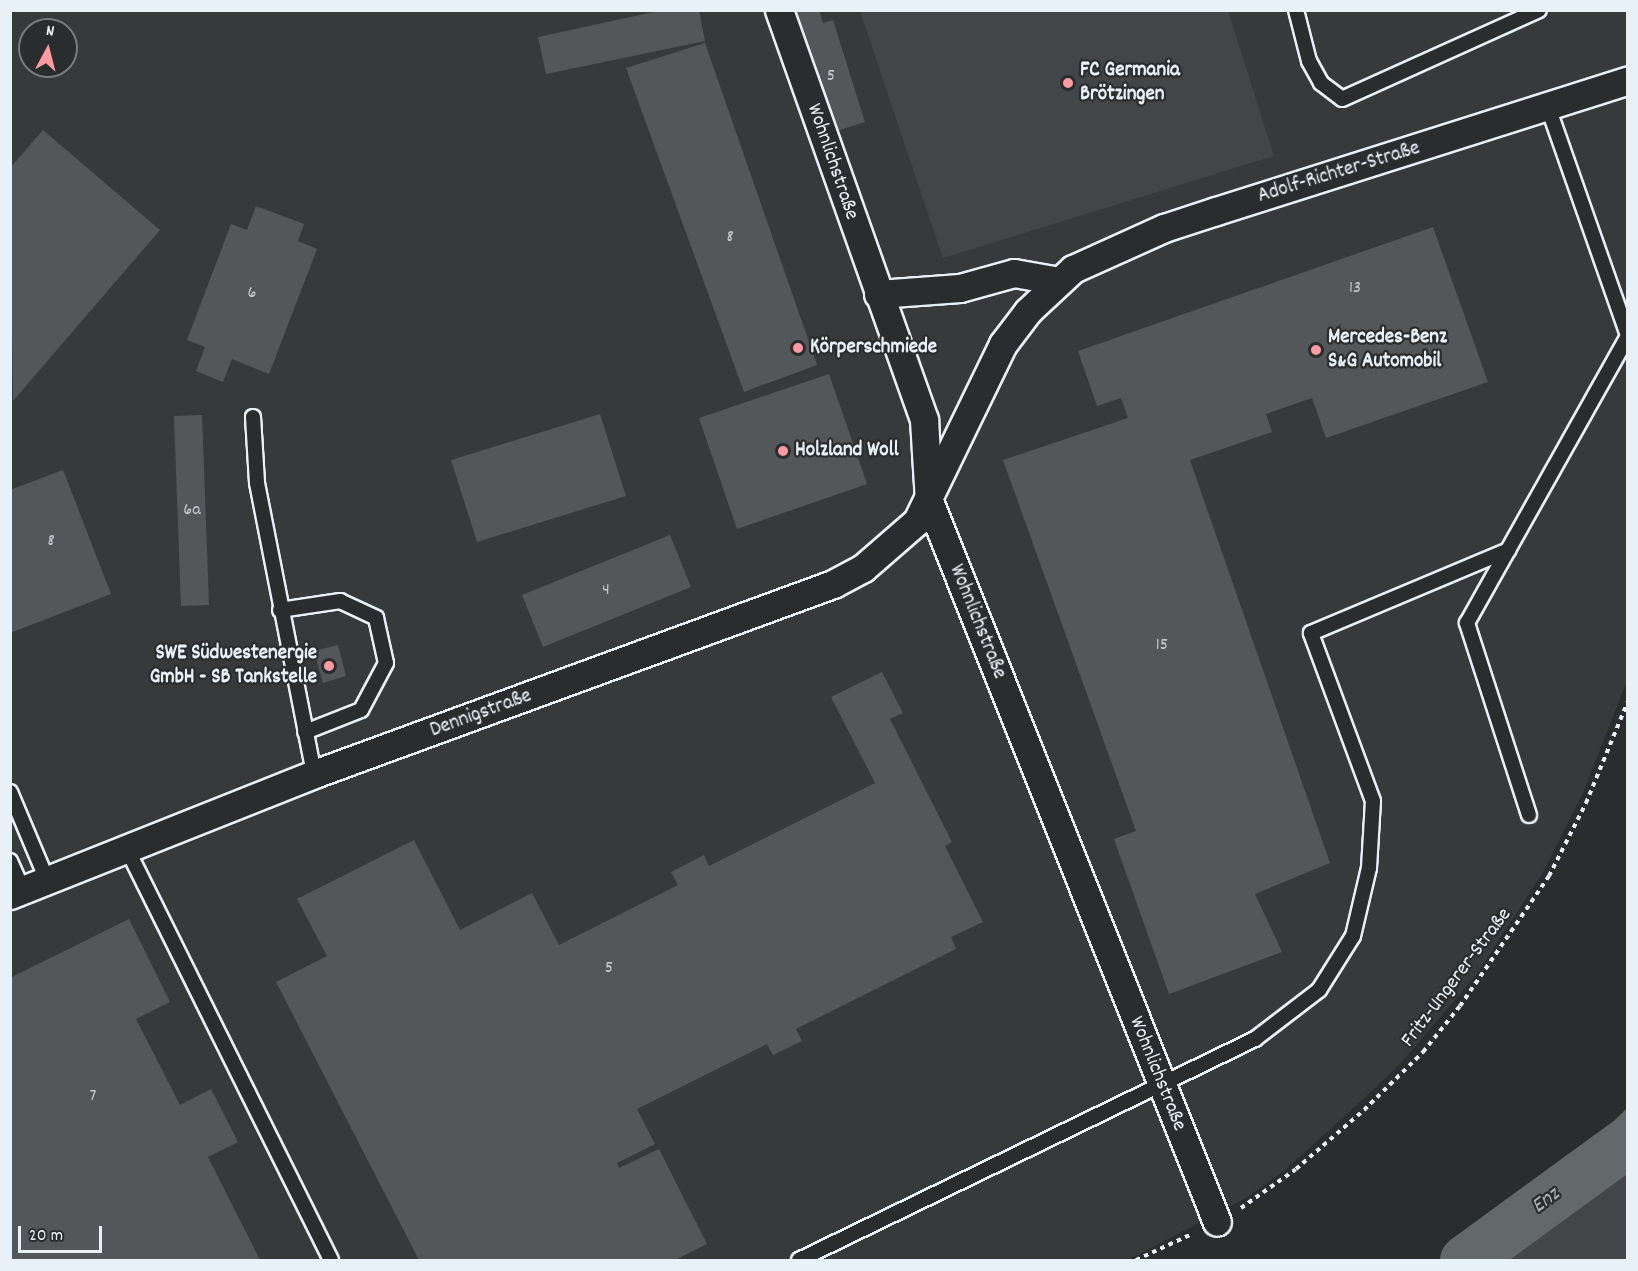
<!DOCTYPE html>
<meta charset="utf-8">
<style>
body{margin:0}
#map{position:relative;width:1638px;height:1271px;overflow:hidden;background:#2a2d2e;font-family:Dekko,sans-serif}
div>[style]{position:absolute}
.built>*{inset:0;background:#363a3b}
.green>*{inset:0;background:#424648}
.water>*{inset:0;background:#63686b}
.river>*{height:51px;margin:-25.5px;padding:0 25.5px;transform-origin:25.5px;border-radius:25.5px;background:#63686b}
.building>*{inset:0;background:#535759}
.path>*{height:4px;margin-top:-2px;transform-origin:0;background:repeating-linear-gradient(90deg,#e8f1f8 0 4.5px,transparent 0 9px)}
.roads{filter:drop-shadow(2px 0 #e8f1f8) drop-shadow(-2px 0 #e8f1f8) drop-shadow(0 2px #e8f1f8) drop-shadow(0 -2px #e8f1f8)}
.lane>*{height:14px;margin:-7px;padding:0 7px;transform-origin:7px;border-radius:7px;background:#2a2d2e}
.street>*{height:27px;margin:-13.5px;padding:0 13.5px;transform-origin:13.5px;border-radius:13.5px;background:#2a2d2e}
.dots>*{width:16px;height:16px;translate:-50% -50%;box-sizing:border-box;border:3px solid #2a2d2e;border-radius:50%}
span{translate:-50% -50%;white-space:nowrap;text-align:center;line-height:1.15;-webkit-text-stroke:4.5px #2a2d2e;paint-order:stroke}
.number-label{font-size:18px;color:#c3cad0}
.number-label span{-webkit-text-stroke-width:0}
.poi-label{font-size:21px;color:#e8f1f8;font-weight:700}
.left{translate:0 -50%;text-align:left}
.right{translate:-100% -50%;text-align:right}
.street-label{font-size:21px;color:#e8f1f8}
.water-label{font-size:22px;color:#acb3b9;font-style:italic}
.frame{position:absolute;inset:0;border:12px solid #e8f1f8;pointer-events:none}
.north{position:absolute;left:18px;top:18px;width:60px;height:60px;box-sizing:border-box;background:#2a2d2e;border:2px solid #767b7f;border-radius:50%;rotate:7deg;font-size:16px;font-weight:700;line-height:24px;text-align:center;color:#e8f1f8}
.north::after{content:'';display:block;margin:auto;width:21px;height:27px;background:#ff9aa2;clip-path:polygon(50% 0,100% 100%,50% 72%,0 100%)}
.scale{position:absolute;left:18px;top:1226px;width:84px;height:27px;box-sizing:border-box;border:3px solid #e8f1f8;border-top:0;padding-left:8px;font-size:18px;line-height:21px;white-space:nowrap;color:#e8f1f8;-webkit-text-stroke:4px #2a2d2e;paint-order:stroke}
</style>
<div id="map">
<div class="built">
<i style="clip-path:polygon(evenodd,10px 11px,1627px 11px,1627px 681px,1583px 793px,1542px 874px,1476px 975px,1400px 1064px,1358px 1104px,1286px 1169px,1246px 1198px,1128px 1260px,11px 1260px,10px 11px,30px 30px,66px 30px,66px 66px,30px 66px,30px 30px)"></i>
</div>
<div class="green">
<i style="clip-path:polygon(860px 11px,1228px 11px,1274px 156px,943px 258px)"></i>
<i style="clip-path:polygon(1627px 1164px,1627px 1260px,1481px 1260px)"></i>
</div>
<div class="water">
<i style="clip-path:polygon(1627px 1108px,1627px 1153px,1589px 1177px,1581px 1154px)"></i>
</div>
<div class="river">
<i style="left:1465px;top:1260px;width:202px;rotate:-36.1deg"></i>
</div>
<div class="building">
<i style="clip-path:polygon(663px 10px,699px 10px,705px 41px,546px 74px,538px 37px)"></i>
<i style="clip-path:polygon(789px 10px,819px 10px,823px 23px,833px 20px,865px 122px,830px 133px)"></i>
<i style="clip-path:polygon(705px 43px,817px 365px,744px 392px,626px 68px)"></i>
<i style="clip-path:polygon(43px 130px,160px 230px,13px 401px,10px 168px)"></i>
<i style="clip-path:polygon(256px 206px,304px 224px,298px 241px,317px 249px,269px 374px,232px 359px,223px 382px,196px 371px,205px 347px,187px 340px,231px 224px,247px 230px)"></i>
<i style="clip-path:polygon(1433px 227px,1488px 382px,1326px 438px,1312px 398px,1266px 414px,1272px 432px,1190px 460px,1330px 863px,1255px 894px,1282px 952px,1169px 994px,1114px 839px,1136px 831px,1003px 460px,1128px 418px,1121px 398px,1097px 406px,1078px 351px)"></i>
<i style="clip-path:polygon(829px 374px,867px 484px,737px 529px,699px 418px)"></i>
<i style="clip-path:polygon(600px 414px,626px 496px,477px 542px,451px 460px)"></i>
<i style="clip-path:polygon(202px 415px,209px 605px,181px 606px,174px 416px)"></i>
<i style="clip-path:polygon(63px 470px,111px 594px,10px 633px,10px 490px)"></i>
<i style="clip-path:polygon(670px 535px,691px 587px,543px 647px,522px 595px)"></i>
<i style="clip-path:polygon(338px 645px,346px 676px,323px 683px,314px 651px)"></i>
<i style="clip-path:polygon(882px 672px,903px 713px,890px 719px,952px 842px,945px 846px,983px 922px,951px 937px,956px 949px,796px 1029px,802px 1041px,773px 1055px,767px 1044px,637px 1109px,655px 1144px,617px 1163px,619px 1168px,659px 1149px,707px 1244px,675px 1260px,419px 1260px,276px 982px,327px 956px,297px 899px,414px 840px,460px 930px,532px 893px,559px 945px,678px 885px,671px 872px,704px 855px,709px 866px,875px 783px,831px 697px)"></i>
<i style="clip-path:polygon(129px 919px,170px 1002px,136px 1019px,180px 1105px,211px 1089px,238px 1142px,208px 1157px,260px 1260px,10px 1260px,10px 978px)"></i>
</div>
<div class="path">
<i style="left:1241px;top:1208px;width:67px;rotate:-35.3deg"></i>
<i style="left:1296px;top:1169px;width:90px;rotate:-40.9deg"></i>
<i style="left:1364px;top:1110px;width:83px;rotate:-44.5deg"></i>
<i style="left:1423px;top:1052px;width:59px;rotate:-51.2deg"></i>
<i style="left:1460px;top:1006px;width:158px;rotate:-55.6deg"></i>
<i style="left:1549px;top:876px;width:82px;rotate:-63.1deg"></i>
<i style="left:1586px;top:803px;width:110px;rotate:-67.6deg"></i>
<i style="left:1136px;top:1260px;width:62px;rotate:-24.9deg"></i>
</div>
<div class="roads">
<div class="lane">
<i style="left:1296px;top:10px;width:53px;rotate:75.7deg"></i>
<i style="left:1309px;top:61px;width:25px;rotate:61deg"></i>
<i style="left:1321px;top:83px;width:26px;rotate:37deg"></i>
<i style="left:1342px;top:99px;width:216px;rotate:-24.3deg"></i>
<i style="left:1548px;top:107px;width:242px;rotate:70.7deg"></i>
<i style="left:253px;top:417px;width:66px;rotate:86.5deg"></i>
<i style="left:257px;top:483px;width:297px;rotate:78.9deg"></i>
<i style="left:280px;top:610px;width:61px;rotate:-8.5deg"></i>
<i style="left:340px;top:601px;width:40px;rotate:25deg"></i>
<i style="left:376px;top:618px;width:46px;rotate:77.5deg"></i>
<i style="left:386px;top:663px;width:53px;rotate:118deg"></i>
<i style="left:361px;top:710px;width:60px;rotate:158.6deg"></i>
<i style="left:10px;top:792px;width:95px;rotate:67.2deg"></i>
<i style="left:1529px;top:815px;width:202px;rotate:-107.9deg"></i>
<i style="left:1467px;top:623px;width:329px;rotate:-60.7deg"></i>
<i style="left:126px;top:847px;width:461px;rotate:63.6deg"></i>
<i style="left:10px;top:861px;width:32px;rotate:66deg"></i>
<i style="left:799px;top:1260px;width:507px;rotate:-25.86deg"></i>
<i style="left:1255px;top:1039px;width:81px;rotate:-37.4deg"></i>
<i style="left:1319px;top:990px;width:64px;rotate:-57.8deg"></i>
<i style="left:1353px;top:936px;width:70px;rotate:-76.8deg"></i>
<i style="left:1369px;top:868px;width:67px;rotate:-86.6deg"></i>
<i style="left:1373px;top:801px;width:179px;rotate:-110.3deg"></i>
<i style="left:1311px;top:633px;width:214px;rotate:-22.8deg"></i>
</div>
<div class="street">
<i style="left:779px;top:10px;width:435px;rotate:70.5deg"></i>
<i style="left:924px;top:420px;width:81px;rotate:86.5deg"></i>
<i style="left:929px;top:501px;width:776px;rotate:68.23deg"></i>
<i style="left:878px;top:294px;width:82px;rotate:-4.2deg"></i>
<i style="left:960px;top:288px;width:56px;rotate:-15.5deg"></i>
<i style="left:1014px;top:273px;width:46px;rotate:10.1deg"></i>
<i style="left:10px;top:895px;width:327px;rotate:-21.7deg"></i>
<i style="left:314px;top:774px;width:553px;rotate:-20.11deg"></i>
<i style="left:833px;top:584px;width:34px;rotate:-28deg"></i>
<i style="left:863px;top:568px;width:72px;rotate:-41deg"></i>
<i style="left:917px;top:521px;width:197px;rotate:-64.1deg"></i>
<i style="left:1003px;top:344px;width:41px;rotate:-52.9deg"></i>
<i style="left:1028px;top:311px;width:62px;rotate:-43deg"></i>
<i style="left:1073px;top:269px;width:100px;rotate:-24.3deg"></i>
<i style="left:1164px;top:228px;width:55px;rotate:-18.1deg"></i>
<i style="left:1216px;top:211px;width:432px;rotate:-17.6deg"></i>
</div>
</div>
<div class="dots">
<i style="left:1068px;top:83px;background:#ff9aa2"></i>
<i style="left:798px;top:348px;background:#ff9aa2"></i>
<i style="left:1316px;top:350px;background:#ff9aa2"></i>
<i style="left:783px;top:451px;background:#ff9aa2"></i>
<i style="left:329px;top:666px;background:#ff9aa2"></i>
</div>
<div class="number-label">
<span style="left:831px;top:77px">5</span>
<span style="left:730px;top:238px">8</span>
<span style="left:1355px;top:289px">13</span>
<span style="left:252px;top:294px">6</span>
<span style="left:192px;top:511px">6a</span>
<span style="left:51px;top:542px">8</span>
<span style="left:606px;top:591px">4</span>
<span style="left:1162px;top:646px">15</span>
<span style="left:609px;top:969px">5</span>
<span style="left:93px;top:1097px">7</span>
</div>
<div class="poi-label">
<span class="left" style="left:1080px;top:83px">FC Germania<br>Brötzingen</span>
<span class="left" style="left:1328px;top:350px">Mercedes-Benz<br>S&amp;G Automobil</span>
<span class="left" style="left:810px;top:348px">Körperschmiede</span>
<span class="left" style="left:795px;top:451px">Holzland Woll</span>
<span class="right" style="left:317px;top:666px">SWE Südwestenergie<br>GmbH - SB Tankstelle</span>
</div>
<div class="street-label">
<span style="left:832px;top:162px;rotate:71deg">Wohnlichstraße</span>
<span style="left:1339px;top:173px;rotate:-17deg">Adolf-Richter-Straße</span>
<span style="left:977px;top:622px;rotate:68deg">Wohnlichstraße</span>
<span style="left:481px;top:714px;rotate:-20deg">Dennigstraße</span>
<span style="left:1457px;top:978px;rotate:-53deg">Fritz-Ungerer-Straße</span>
<span style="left:1157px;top:1074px;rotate:68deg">Wohnlichstraße</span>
</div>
<div class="water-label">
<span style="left:1546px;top:1201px;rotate:-37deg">Enz</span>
</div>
<div class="frame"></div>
<div class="north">N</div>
<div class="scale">20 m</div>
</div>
